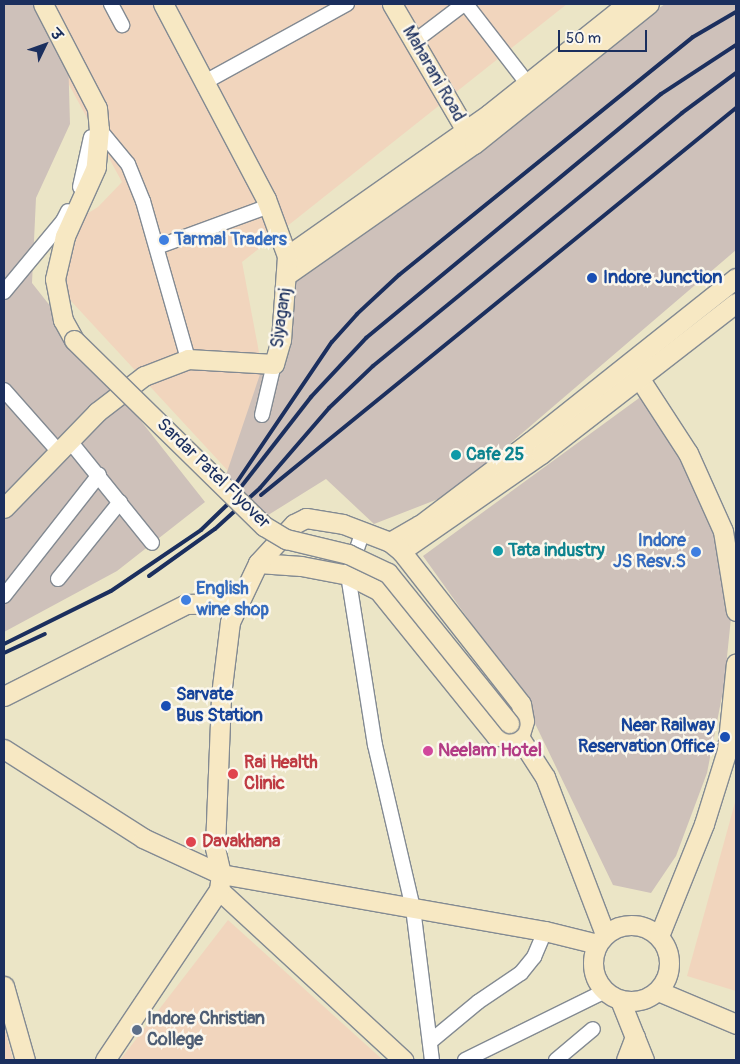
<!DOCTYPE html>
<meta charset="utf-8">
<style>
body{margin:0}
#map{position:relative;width:740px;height:1064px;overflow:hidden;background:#ebe5c6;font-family:Pangolin,"Playpen Sans Deva",sans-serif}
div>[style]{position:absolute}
.built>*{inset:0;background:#f1d5bd}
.industrial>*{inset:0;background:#cec1ba}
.roads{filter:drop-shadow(1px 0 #838a92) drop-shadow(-1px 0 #838a92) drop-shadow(0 1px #838a92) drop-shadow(0 -1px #838a92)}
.street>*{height:14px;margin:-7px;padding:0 7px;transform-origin:7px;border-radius:7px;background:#fff}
.secondary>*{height:19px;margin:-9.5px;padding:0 9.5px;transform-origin:9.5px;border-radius:9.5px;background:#f7e8c3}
.secondary>.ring{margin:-9.5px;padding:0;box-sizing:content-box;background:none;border:19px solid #f7e8c3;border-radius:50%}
.rail>*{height:4px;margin:-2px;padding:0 2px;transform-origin:2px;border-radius:2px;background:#1b2f5e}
.bridges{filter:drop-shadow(1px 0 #838a92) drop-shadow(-1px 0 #838a92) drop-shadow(0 1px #838a92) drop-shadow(0 -1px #838a92)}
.secondary-bridge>*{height:19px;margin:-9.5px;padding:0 9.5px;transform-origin:9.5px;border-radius:9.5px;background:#f7e8c3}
.dots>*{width:14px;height:14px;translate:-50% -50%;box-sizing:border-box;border:2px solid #fbf7ec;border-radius:50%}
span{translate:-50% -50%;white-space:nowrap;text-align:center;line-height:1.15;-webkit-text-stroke:5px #fbf7ec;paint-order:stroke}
.street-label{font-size:18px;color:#1b2f5e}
.shop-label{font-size:18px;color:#366cbe;font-weight:700}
.left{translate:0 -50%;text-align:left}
.right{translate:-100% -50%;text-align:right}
.transit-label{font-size:18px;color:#164399;font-weight:700}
.culture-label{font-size:18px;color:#0d838f;font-weight:700}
.hotel-label{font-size:18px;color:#b23c85;font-weight:700}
.health-label{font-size:18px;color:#be3a42;font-weight:700}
.service-label{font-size:18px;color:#4e5e75;font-weight:700}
.frame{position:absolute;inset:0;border:5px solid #1b2f5e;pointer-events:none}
.north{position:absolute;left:20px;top:20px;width:50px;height:50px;-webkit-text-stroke:4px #fbf7ec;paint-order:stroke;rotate:48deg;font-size:14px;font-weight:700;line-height:20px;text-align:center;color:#1b2f5e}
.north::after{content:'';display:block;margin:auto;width:18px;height:22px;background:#1b2f5e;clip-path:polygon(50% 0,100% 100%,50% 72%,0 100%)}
.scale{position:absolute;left:558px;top:30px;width:89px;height:22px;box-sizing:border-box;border:2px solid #1b2f5e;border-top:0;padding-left:6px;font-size:15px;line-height:18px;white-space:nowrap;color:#1b2f5e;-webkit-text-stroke:4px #fbf7ec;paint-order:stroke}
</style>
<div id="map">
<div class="built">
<i style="clip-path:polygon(25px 4px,567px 4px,242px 262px,264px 379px,230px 473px,71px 301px,53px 253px,80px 218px,98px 207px,122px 182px)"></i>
<i style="clip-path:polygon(736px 799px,736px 991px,687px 976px)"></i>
<i style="clip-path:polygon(228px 920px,383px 1060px,120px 1060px)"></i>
<i style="clip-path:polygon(4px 1025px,13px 1060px,4px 1060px)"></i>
</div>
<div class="industrial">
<i style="clip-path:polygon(4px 4px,38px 4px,68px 53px,70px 124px,36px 198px,32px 283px,205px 502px,117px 571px,4px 632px)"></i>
<i style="clip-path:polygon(665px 4px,736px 4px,736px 250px,451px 494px,374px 524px,326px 479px,265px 517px,226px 475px,276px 327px,276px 282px,326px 236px)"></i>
<i style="clip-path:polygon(646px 393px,682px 454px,711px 522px,731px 618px,724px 686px,707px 773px,676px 856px,651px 893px,613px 885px,528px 709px,504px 669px,423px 556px)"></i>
</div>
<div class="roads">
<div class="street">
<i style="left:111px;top:4px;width:24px;rotate:62deg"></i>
<i style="left:466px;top:4px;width:100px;rotate:52.3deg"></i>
<i style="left:415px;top:41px;width:61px;rotate:-37.1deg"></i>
<i style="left:205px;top:82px;width:162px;rotate:-28.8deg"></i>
<i style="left:99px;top:129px;width:45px;rotate:50.4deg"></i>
<i style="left:128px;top:164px;width:40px;rotate:68deg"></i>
<i style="left:143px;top:201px;width:164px;rotate:74.1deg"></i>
<i style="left:80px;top:187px;width:51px;rotate:-77.6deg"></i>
<i style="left:157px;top:247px;width:119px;rotate:-20.1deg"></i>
<i style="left:4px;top:292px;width:92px;rotate:-50.3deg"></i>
<i style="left:63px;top:221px;width:11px;rotate:-63deg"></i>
<i style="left:4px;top:390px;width:83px;rotate:48.4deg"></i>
<i style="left:262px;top:415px;width:52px;rotate:-76.8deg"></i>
<i style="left:69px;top:440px;width:132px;rotate:51.1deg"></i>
<i style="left:363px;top:531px;width:46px;rotate:108.8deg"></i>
<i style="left:348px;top:575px;width:172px;rotate:81deg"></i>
<i style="left:375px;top:745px;width:167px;rotate:76.9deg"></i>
<i style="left:413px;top:908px;width:153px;rotate:82.9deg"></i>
<i style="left:58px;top:579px;width:99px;rotate:-51.2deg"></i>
<i style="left:4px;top:596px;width:154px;rotate:-51.9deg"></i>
<i style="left:431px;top:1041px;width:61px;rotate:-39.7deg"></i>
<i style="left:478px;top:1002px;width:52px;rotate:-34deg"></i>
<i style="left:521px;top:973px;width:21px;rotate:-51deg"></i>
<i style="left:534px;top:957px;width:28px;rotate:-67deg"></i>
<i style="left:465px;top:1060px;width:156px;rotate:-26.2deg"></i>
<i style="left:556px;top:1060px;width:48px;rotate:-40deg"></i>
</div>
<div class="secondary">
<i style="left:43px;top:4px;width:117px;rotate:62.6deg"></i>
<i style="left:97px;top:108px;width:21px;rotate:85deg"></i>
<i style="left:99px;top:129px;width:38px;rotate:95deg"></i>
<i style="left:96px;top:167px;width:76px;rotate:114.2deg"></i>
<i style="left:65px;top:236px;width:44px;rotate:103.1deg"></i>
<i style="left:55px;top:279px;width:42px;rotate:79deg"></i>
<i style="left:63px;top:320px;width:23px;rotate:61deg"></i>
<i style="left:392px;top:4px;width:159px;rotate:59.7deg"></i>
<i style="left:287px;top:256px;width:247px;rotate:-35.1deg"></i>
<i style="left:489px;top:114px;width:176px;rotate:-38.6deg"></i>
<i style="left:288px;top:274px;width:227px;rotate:-35deg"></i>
<i style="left:474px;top:144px;width:224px;rotate:-38.7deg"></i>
<i style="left:634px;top:370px;width:99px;rotate:57deg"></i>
<i style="left:688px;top:453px;width:85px;rotate:65.8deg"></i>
<i style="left:723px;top:531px;width:81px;rotate:80.8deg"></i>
<i style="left:4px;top:508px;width:134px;rotate:-45.9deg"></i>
<i style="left:97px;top:412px;width:59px;rotate:-37.5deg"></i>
<i style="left:144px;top:376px;width:47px;rotate:-21.1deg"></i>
<i style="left:188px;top:359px;width:86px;rotate:3.3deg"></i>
<i style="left:274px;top:364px;width:25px;rotate:-74deg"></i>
<i style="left:281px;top:340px;width:84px;rotate:-85.9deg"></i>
<i style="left:287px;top:256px;width:61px;rotate:-110.2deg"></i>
<i style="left:266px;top:199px;width:221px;rotate:-117.8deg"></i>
<i style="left:390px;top:542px;width:34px;rotate:-30deg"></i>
<i style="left:420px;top:525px;width:139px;rotate:-37.1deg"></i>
<i style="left:531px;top:441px;width:262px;rotate:-38.5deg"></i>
<i style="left:401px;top:551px;width:170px;rotate:-34.7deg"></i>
<i style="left:541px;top:454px;width:247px;rotate:-37.8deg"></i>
<i style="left:258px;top:563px;width:43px;rotate:4deg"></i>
<i style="left:301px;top:566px;width:48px;rotate:10.8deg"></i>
<i style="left:348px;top:575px;width:35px;rotate:27deg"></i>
<i style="left:379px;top:591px;width:186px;rotate:51.1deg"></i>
<i style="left:496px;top:736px;width:23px;rotate:2deg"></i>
<i style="left:4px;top:696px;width:204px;rotate:-26.8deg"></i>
<i style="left:186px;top:604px;width:51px;rotate:-1.1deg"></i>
<i style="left:512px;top:726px;width:61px;rotate:57.1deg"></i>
<i style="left:545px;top:777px;width:168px;rotate:69.1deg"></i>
<i style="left:4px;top:749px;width:165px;rotate:32.6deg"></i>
<i style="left:143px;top:838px;width:86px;rotate:24.8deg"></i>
<i style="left:221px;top:874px;width:329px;rotate:10deg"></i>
<i style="left:545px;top:931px;width:54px;rotate:14deg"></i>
<i style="left:219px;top:890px;width:251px;rotate:42.7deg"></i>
<i class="ring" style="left:593px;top:925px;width:57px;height:57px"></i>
<i style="left:659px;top:936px;width:121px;rotate:-68.1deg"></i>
<i style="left:704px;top:824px;width:77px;rotate:-72.7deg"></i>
<i style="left:727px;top:750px;width:87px;rotate:-84.1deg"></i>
<i style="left:4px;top:986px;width:77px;rotate:74.2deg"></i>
<i style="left:658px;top:991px;width:85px;rotate:22.9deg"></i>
<i style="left:620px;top:1000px;width:65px;rotate:68.2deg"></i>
<i style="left:105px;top:1060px;width:205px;rotate:-56.2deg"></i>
<i style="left:219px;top:890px;width:16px;rotate:-83deg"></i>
<i style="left:221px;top:874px;width:28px;rotate:-103deg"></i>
<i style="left:215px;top:847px;width:152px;rotate:-87.7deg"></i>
<i style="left:221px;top:695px;width:74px;rotate:-83deg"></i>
<i style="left:230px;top:622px;width:65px;rotate:-64.6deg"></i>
<i style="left:258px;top:563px;width:53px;rotate:-47.3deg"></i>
<i style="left:294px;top:524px;width:13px;rotate:-27deg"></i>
<i style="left:306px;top:518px;width:37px;rotate:9deg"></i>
<i style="left:343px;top:524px;width:50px;rotate:21deg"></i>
<i style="left:390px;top:542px;width:14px;rotate:39deg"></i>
<i style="left:401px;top:551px;width:194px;rotate:51.9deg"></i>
<i style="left:521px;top:704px;width:17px;rotate:80deg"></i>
<i style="left:524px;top:721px;width:17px;rotate:107deg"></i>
<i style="left:626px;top:1060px;width:25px;rotate:-69deg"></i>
</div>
</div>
<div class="rail">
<i style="left:235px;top:485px;width:173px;rotate:-55.9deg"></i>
<i style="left:332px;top:342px;width:38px;rotate:-48deg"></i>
<i style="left:357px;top:314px;width:57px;rotate:-42.9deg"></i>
<i style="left:399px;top:275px;width:378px;rotate:-39deg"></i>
<i style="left:693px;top:37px;width:50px;rotate:-30.2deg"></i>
<i style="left:261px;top:495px;width:613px;rotate:-39.17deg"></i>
<i style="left:149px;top:576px;width:81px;rotate:-35.5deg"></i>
<i style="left:215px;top:529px;width:61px;rotate:-42.3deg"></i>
<i style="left:260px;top:488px;width:106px;rotate:-49.2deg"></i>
<i style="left:329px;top:408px;width:61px;rotate:-43.7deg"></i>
<i style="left:373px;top:366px;width:399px;rotate:-39.3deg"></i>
<i style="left:682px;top:113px;width:67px;rotate:-36.5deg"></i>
<i style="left:4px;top:644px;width:119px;rotate:-26.4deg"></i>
<i style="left:111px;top:591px;width:109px;rotate:-34.1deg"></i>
<i style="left:201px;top:530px;width:36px;rotate:-44deg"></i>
<i style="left:227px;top:505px;width:137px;rotate:-52.1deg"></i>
<i style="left:311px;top:397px;width:81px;rotate:-47deg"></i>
<i style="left:366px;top:338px;width:383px;rotate:-39.6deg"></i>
<i style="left:661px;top:94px;width:90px;rotate:-33.2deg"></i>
<i style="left:4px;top:653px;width:45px;rotate:-24.9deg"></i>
</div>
<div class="bridges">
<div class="secondary-bridge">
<i style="left:74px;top:340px;width:266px;rotate:44.4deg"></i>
<i style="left:264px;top:526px;width:26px;rotate:31deg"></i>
<i style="left:286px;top:539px;width:64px;rotate:13.6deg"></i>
<i style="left:348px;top:554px;width:44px;rotate:25.4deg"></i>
<i style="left:388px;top:573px;width:193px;rotate:51.1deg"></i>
</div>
</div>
<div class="dots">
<i style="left:164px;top:240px;background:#3f7fe0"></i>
<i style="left:592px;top:278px;background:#1a4fb4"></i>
<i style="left:456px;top:455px;background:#0f9aa8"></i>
<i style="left:498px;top:551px;background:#0f9aa8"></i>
<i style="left:696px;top:552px;background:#3f7fe0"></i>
<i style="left:186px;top:600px;background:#3f7fe0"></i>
<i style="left:166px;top:706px;background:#1a4fb4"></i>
<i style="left:725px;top:737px;background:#1a4fb4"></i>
<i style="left:428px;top:751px;background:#d1479c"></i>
<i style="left:233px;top:774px;background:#e0444e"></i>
<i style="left:191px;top:842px;background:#e0444e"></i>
<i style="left:137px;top:1030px;background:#5c6f8a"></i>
</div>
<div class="street-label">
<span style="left:433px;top:74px;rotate:60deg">Maharani Road</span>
<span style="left:282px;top:318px;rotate:-82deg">Siyaganj</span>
<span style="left:213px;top:474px;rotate:44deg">Sardar Patel Flyover</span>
</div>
<div class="shop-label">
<span class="left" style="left:174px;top:240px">Tarmal Traders</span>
<span class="right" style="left:686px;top:552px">Indore<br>JS Resv.S</span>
<span class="left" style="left:196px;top:600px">English<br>wine shop</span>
</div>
<div class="transit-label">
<span class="left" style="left:603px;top:278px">Indore Junction</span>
<span class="left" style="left:176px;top:706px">Sarvate<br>Bus Station</span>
<span class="right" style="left:715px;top:737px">Near Railway<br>Reservation Office</span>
</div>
<div class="culture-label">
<span class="left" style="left:466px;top:455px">Cafe 25</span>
<span class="left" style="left:508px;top:551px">Tata industry</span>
</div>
<div class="hotel-label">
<span class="left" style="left:438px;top:751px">Neelam Hotel</span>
</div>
<div class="health-label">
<span class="left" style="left:244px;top:774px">Rai Health<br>Clinic</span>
<span class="left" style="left:202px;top:842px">Davakhana</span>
</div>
<div class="service-label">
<span class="left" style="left:147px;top:1030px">Indore Christian<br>College</span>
</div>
<div class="frame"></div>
<div class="north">उ</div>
<div class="scale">50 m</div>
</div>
